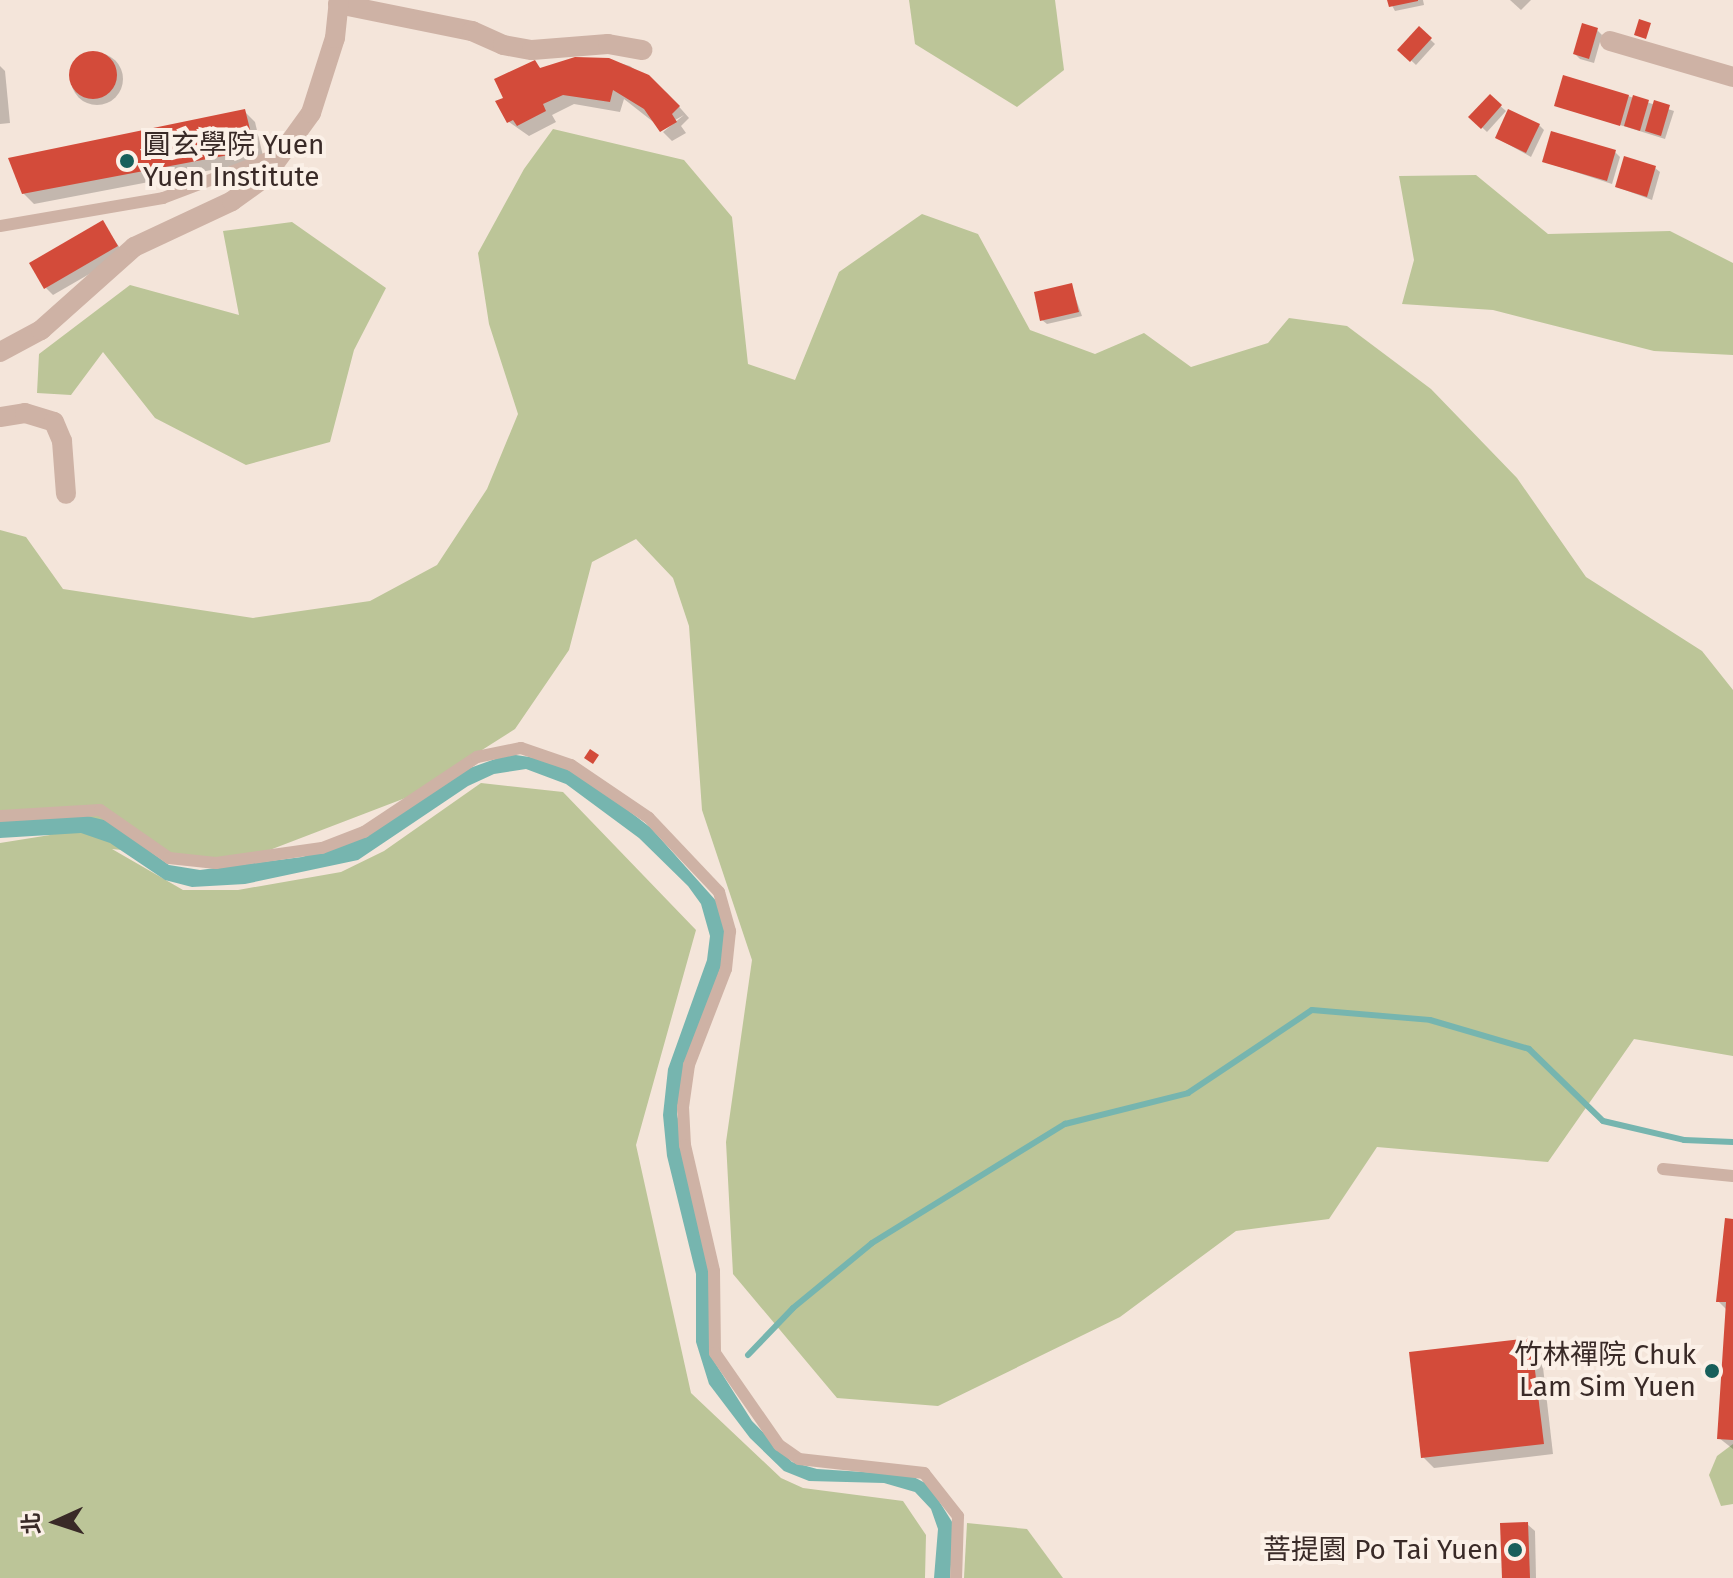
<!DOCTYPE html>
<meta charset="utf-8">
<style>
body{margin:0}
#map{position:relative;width:1733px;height:1578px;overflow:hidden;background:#f4e5da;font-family:"Fira Sans","Noto Sans TC",sans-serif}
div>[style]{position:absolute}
.green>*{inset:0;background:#bcc598}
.water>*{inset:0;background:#76b5af}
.shadow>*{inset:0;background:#0003}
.round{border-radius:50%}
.stream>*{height:6px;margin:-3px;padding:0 3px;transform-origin:3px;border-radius:3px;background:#76b5af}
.building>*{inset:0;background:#d34b3a}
.lane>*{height:12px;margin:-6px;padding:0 6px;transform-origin:6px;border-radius:6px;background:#ceb2a5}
.street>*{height:20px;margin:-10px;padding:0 10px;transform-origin:10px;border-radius:10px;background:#ceb2a5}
.dots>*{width:22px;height:22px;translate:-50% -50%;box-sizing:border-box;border:4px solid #fbf0e7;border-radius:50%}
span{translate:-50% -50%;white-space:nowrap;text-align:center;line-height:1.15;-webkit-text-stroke:8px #fbf0e7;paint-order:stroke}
.poi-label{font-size:28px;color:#392a27}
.left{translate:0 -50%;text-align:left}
.right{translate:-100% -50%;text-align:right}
.north{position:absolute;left:16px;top:1482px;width:80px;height:80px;-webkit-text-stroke:6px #fbf0e7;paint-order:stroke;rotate:267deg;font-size:22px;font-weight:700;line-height:32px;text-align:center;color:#392a27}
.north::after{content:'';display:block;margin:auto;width:28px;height:36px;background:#392a27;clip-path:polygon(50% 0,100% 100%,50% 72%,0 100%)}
</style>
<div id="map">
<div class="green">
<i style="clip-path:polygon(909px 0,1055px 0,1064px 70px,1017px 107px,915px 44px)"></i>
<i style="clip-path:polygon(553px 129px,684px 160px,732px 217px,748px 364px,795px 380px,839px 272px,922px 214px,978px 234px,1030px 330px,1095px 354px,1144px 333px,1191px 367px,1268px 343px,1289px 318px,1347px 326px,1431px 389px,1517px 478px,1586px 577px,1702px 651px,1733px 690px,1733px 1056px,1634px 1039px,1548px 1162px,1377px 1147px,1329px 1219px,1236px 1231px,1120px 1317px,938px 1406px,837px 1398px,733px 1274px,726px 1142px,752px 960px,702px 810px,689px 626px,673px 578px,636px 539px,592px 562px,569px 650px,515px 729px,408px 797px,238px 862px,112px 849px,183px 890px,238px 890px,341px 872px,384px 851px,481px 783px,563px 792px,696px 930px,636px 1145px,691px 1393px,781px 1478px,803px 1488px,903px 1501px,926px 1535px,925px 1578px,0 1578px,0 843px,50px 835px,0 824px,0 530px,26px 537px,63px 589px,253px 618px,370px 601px,437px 565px,487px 489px,518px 414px,489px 324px,478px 253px,524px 169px)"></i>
<i style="clip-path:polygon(1476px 175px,1548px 234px,1670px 231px,1733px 263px,1733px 355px,1654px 351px,1493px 310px,1402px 304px,1414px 260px,1399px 176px)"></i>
<i style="clip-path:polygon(292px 222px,386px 288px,354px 350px,330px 442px,246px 465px,155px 418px,103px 352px,71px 395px,37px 393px,39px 354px,130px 285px,239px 315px,223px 231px)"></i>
<i style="clip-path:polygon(1733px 1444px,1733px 1504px,1721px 1506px,1709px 1475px,1717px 1456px)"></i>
<i style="clip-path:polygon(967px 1523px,1027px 1529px,1063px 1578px,964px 1578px)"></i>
</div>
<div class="water">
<i style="clip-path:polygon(509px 754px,543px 759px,569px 770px,620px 804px,651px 828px,718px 903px,725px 927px,723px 961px,683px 1070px,677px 1114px,709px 1271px,712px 1358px,752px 1421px,792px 1462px,817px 1469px,910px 1475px,929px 1485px,954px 1525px,950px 1578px,934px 1578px,938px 1529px,931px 1509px,915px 1492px,884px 1483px,809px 1481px,784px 1471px,750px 1438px,709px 1384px,696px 1342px,696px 1274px,667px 1156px,663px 1115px,668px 1069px,707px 960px,710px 936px,701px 904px,688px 886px,639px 838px,566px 784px,526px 769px,494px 774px,468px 786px,358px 860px,245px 884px,192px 887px,165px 880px,110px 843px,81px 833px,0 838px,0 821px,83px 815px,108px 821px,169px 865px,200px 870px,302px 857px,359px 839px,470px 768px)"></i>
</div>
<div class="shadow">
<i style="clip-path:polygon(1389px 0,1423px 0,1424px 5px,1395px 11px)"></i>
<i style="clip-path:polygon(1510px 0,1531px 0,1521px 10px)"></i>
<i style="clip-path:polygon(1419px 29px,1435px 44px,1416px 65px,1400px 50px)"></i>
<i style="clip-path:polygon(1597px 30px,1602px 35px,1594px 63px,1580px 59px,1575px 54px)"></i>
<i class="round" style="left:71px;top:53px;width:52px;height:52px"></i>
<i style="clip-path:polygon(609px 60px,630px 66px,667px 93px,689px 118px,681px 126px,686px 133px,672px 141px,663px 132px,684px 115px,661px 128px,624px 99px,620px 112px,574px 104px,552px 115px,556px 122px,529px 136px,509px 122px,506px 99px,535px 63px,542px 70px)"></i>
<i style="clip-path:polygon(0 66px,5px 71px,10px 123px,0 124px)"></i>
<i style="clip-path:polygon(1628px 96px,1674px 111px,1665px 139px,1556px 105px)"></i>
<i style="clip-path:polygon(1490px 97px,1506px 111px,1487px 132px,1471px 117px)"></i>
<i style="clip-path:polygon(244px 111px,255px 122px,264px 160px,34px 204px,23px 193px)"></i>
<i style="clip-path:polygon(1539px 125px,1544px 130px,1531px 157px,1497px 138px)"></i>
<i style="clip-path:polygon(1615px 152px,1620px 157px,1612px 184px,1545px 162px)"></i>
<i style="clip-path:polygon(1655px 168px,1660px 172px,1652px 200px,1617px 187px)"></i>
<i style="clip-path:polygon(102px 222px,124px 254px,53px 295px,46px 288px)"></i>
<i style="clip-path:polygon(1071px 285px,1082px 316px,1047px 324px,1042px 320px)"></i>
<i style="clip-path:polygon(1733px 1221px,1733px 1449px,1719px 1438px,1727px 1310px,1718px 1301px)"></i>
<i style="clip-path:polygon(1530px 1340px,1541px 1350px,1553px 1454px,1434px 1468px,1423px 1457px)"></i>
<i style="clip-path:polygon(1527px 1524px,1535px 1531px,1536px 1578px,1504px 1578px)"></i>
</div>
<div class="stream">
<i style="left:748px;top:1355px;width:65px;rotate:-46.2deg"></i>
<i style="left:793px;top:1308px;width:102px;rotate:-39.4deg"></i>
<i style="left:872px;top:1243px;width:227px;rotate:-31.7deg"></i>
<i style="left:1065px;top:1124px;width:127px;rotate:-14.1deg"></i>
<i style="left:1188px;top:1093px;width:149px;rotate:-33.8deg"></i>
<i style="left:1312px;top:1010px;width:118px;rotate:4.8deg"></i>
<i style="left:1430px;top:1020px;width:103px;rotate:16.3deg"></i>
<i style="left:1529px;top:1049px;width:103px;rotate:44.2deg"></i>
<i style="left:1603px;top:1121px;width:83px;rotate:13.2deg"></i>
<i style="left:1684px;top:1140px;width:49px;rotate:2.3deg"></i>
</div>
<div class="building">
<i style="clip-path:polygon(1387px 0,1418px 0,1418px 1px,1389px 7px)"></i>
<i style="clip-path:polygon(1639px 19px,1651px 23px,1646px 39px,1634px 35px)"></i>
<i style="clip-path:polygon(1582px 23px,1598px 28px,1589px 59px,1573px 54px)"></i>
<i style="clip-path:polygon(1419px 26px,1432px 38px,1410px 62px,1397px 50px)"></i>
<i class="round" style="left:69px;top:51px;width:48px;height:48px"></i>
<i style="clip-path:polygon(575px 57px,609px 58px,649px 75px,680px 106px,672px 114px,677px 122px,660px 132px,644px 109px,613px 90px,610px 102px,563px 95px,543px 104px,546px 111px,517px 126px,513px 120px,507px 123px,495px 101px,503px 98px,494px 79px,535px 60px,540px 68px)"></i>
<i style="clip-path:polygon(1563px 75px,1629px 95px,1620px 126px,1554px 106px)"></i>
<i style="clip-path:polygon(1490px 94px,1502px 105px,1481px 129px,1468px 117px)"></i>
<i style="clip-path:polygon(1633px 95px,1649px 100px,1640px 131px,1624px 126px)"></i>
<i style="clip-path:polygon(1654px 100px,1670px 105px,1661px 136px,1645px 131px)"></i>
<i style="clip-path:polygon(245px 109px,255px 150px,22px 194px,8px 158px)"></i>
<i style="clip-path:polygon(1508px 109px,1540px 124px,1526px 153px,1495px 138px)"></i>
<i style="clip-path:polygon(1551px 131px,1616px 150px,1607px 181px,1542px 162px)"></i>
<i style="clip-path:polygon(1624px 156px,1656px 166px,1647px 197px,1615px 187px)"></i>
<i style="clip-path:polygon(103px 220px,118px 246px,44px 289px,29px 263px)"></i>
<i style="clip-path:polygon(1072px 283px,1079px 312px,1040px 321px,1034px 292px)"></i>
<i style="clip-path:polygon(590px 749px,599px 755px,593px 764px,584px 758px)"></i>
<i style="clip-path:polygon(1725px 1218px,1733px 1219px,1733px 1440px,1717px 1439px,1726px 1302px,1716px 1302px)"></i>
<i style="clip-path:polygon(1531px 1338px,1544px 1444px,1421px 1458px,1409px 1352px)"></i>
<i style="clip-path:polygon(1528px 1522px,1530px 1578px,1502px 1578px,1500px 1523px)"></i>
</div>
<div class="lane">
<i style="left:0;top:226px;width:165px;rotate:-9.7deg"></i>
<i style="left:163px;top:198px;width:123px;rotate:-20.9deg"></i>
<i style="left:0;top:816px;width:100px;rotate:-3.4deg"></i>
<i style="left:100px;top:810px;width:84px;rotate:34.8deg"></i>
<i style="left:169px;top:858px;width:47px;rotate:6.1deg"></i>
<i style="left:216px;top:863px;width:107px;rotate:-8.1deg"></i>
<i style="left:322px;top:848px;width:45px;rotate:-20.9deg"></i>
<i style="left:364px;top:832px;width:136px;rotate:-33.6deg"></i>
<i style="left:477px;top:757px;width:45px;rotate:-11.6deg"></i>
<i style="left:521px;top:748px;width:53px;rotate:18.8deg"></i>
<i style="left:571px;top:765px;width:94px;rotate:34.2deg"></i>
<i style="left:649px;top:818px;width:102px;rotate:46.6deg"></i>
<i style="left:719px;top:892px;width:41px;rotate:74.2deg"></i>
<i style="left:730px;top:931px;width:38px;rotate:96deg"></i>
<i style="left:726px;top:969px;width:103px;rotate:111.1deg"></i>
<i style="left:689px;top:1065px;width:42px;rotate:98.1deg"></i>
<i style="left:683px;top:1107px;width:38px;rotate:87deg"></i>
<i style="left:685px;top:1145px;width:129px;rotate:77deg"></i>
<i style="left:714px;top:1271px;width:82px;rotate:89.3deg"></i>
<i style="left:715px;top:1353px;width:112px;rotate:55.2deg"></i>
<i style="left:779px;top:1445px;width:24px;rotate:35deg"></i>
<i style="left:799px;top:1459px;width:126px;rotate:6.4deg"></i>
<i style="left:924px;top:1473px;width:55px;rotate:51.7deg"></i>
<i style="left:958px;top:1516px;width:62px;rotate:91.8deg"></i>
<i style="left:1663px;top:1169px;width:70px;rotate:5.7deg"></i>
</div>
<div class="street">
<i style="left:338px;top:4px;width:137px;rotate:11.4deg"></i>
<i style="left:472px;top:31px;width:34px;rotate:24deg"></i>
<i style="left:503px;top:45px;width:29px;rotate:10deg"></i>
<i style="left:532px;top:50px;width:76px;rotate:-4.5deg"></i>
<i style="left:608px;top:44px;width:35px;rotate:10deg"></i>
<i style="left:1610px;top:41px;width:128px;rotate:16.3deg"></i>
<i style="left:0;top:352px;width:47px;rotate:-28.2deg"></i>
<i style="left:41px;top:330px;width:125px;rotate:-41.7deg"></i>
<i style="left:134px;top:247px;width:108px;rotate:-25.1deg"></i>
<i style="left:232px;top:201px;width:39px;rotate:-36deg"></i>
<i style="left:264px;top:178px;width:80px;rotate:-54.1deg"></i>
<i style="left:311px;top:113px;width:79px;rotate:-72.3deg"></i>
<i style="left:335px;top:38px;width:38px;rotate:-84deg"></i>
<i style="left:0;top:417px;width:25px;rotate:-9deg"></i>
<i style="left:25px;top:413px;width:30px;rotate:17deg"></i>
<i style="left:54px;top:422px;width:21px;rotate:67deg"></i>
<i style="left:62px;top:441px;width:53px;rotate:85.7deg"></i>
</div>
<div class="dots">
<i style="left:127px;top:161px;background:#185f5b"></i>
<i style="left:1712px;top:1371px;background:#185f5b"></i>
<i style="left:1515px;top:1550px;background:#185f5b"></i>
</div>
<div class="poi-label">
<span class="left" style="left:143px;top:161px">圓玄學院 Yuen<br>Yuen Institute</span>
<span class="right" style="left:1696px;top:1371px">竹林禪院 Chuk<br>Lam Sim Yuen</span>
<span class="right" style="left:1499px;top:1550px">菩提園 Po Tai Yuen</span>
</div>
<div class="north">北</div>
</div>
